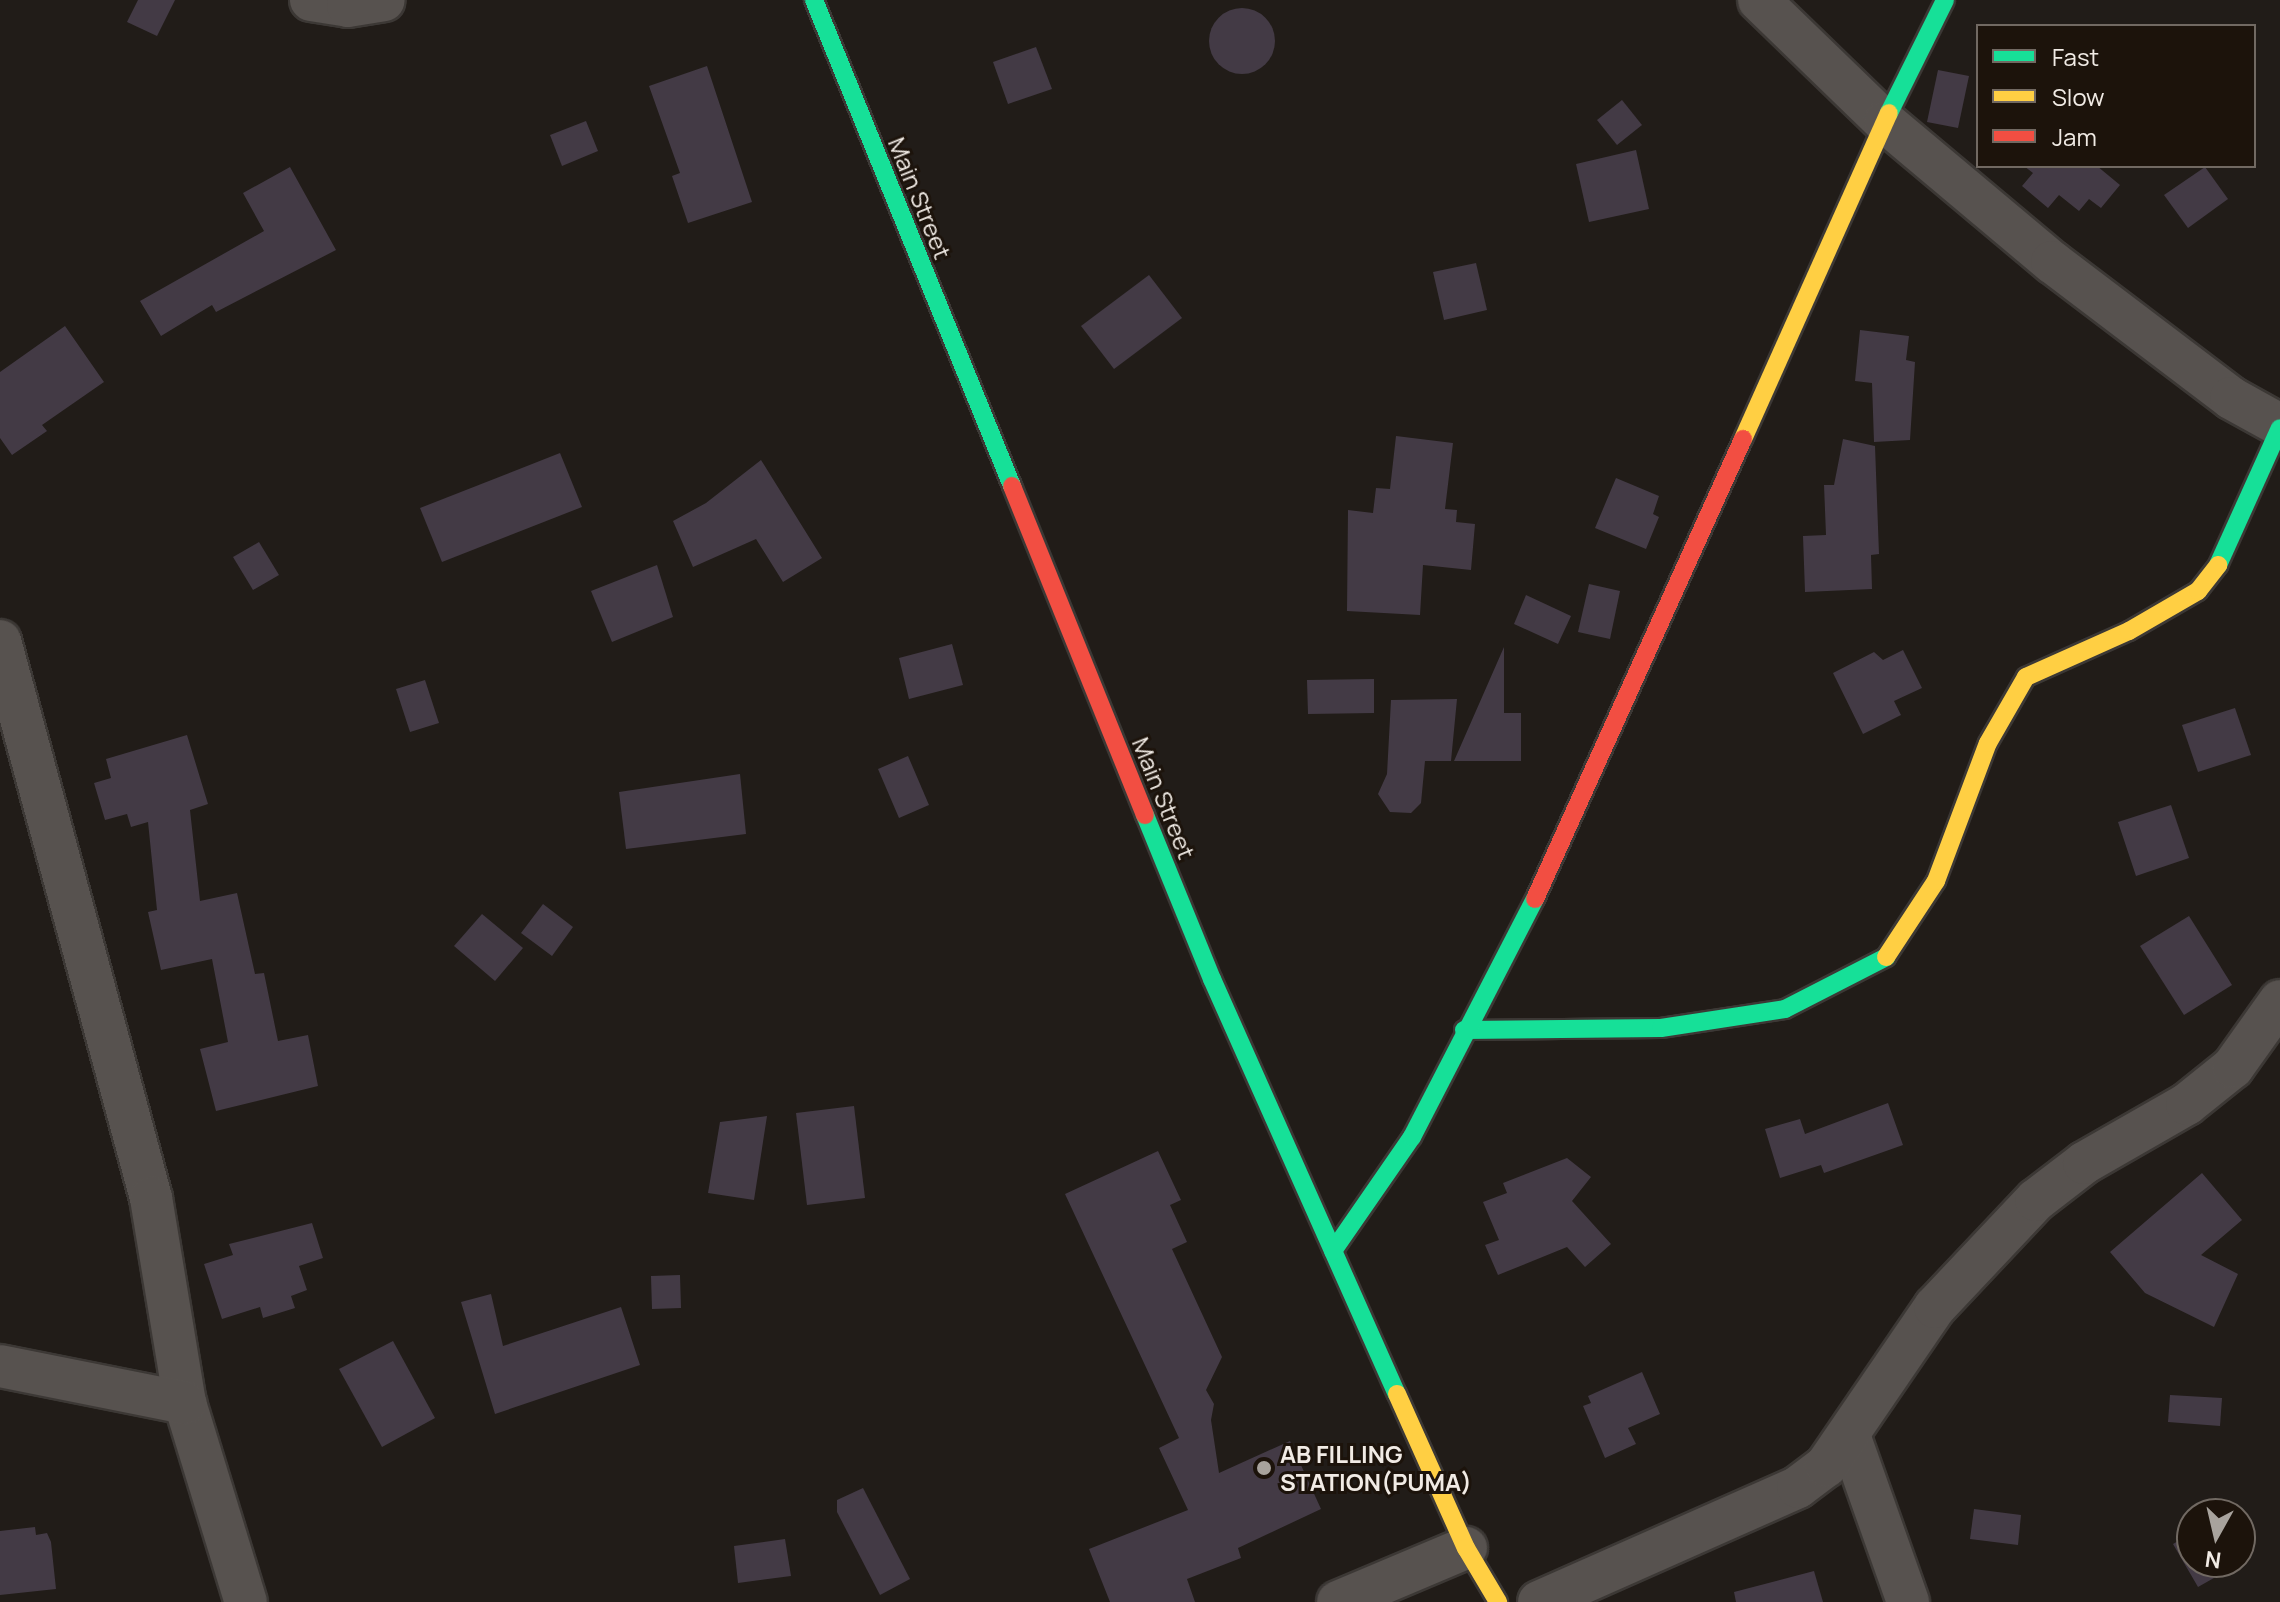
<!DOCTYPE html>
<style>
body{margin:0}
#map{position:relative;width:2280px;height:1602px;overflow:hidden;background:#211c18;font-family:Manrope,sans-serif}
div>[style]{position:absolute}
.building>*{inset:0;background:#433a45}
.round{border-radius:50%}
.roads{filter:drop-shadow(2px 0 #3c3835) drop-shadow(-2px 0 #3c3835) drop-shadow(0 2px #3c3835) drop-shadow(0 -2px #3c3835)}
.street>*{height:42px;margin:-21px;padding:0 21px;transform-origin:21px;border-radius:21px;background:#57524f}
.fast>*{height:18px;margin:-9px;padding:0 9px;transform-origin:9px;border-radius:9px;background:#16e098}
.slow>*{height:18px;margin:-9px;padding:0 9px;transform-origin:9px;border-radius:9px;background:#ffcf43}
.jam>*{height:18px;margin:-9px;padding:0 9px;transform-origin:9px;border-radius:9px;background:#f24e42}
.dots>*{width:22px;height:22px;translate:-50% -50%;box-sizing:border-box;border:4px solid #1c130b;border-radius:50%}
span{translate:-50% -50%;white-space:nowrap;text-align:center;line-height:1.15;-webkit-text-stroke:6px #1c130b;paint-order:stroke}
.street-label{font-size:24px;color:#f1ebe5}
.poi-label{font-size:24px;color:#f1ebe5;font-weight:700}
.left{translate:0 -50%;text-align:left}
.legend{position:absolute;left:1976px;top:24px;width:280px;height:144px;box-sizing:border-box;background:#1c130b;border:2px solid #716962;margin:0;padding:10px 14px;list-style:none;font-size:24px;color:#f1ebe5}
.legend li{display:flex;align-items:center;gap:16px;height:40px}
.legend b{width:40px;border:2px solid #716962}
.north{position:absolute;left:2176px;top:1498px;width:80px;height:80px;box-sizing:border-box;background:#1c130b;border:2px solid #716962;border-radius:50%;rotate:188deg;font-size:22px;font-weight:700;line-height:32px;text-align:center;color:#f1ebe5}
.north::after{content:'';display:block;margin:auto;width:28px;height:36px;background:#a8a39d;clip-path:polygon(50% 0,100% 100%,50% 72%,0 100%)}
</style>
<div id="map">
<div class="building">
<i style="clip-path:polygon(138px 0,175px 0,157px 36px,127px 22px)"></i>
<i class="round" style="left:1209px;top:8px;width:66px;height:66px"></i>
<i style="clip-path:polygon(1036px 47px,1052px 89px,1008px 104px,993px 62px)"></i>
<i style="clip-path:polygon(707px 66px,752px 202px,688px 223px,672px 176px,680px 173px,649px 86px)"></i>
<i style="clip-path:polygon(1938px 70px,1969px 76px,1958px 128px,1927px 122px)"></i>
<i style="clip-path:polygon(1622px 100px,1642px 125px,1617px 145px,1597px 120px)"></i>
<i style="clip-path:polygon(586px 121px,598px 151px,562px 166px,550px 135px)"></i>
<i style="clip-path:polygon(1636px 150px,1649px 209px,1589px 222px,1576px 164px)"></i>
<i style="clip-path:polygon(2024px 166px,2097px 166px,2120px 185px,2101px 208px,2089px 199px,2079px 211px,2059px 195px,2048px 208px,2022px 186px,2033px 173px)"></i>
<i style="clip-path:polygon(290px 167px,336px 250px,216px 312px,212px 305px,161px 336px,140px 301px,264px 231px,243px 193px)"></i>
<i style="clip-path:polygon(2205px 167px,2228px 199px,2188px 228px,2164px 195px)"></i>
<i style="clip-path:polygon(1476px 263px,1487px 310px,1444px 320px,1433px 272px)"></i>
<i style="clip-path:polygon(1149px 275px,1182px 318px,1114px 369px,1081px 326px)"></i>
<i style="clip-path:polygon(65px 326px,104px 382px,42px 425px,47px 431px,12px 455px,0 438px,0 372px)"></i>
<i style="clip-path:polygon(1860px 330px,1909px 336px,1906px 360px,1915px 362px,1910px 440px,1874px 442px,1872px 383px,1855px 381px)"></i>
<i style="clip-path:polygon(1396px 436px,1453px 443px,1445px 509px,1457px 510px,1456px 522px,1475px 524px,1471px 570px,1423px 565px,1420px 615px,1347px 611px,1348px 510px,1373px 513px,1376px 488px,1390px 489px)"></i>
<i style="clip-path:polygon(1843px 439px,1875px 446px,1879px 554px,1871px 555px,1872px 589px,1805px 592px,1803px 536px,1826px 535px,1824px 485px,1834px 485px)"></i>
<i style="clip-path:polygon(560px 453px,582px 507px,442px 562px,420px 508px)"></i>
<i style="clip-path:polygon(761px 460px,822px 558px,783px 582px,756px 539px,693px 567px,673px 521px,706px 503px)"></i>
<i style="clip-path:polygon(1616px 478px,1659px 496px,1653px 514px,1659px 517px,1646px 549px,1595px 528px)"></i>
<i style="clip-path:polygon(259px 542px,279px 575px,253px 590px,233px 557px)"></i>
<i style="clip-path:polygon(657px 565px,673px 617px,612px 642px,591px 591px)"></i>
<i style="clip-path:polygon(1589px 584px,1620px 591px,1610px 639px,1578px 632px)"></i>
<i style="clip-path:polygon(1526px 595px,1571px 616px,1558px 644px,1514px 624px)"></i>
<i style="clip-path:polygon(952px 644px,963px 685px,909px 699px,899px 658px)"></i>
<i style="clip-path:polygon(1504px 647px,1504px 713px,1521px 713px,1521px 761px,1454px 761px)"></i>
<i style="clip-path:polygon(1903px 650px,1922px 688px,1894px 701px,1901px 715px,1863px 734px,1833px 673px,1874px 652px,1883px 660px)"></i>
<i style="clip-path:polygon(1374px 679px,1374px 713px,1308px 714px,1307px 680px)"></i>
<i style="clip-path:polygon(425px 680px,439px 723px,410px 732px,396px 689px)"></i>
<i style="clip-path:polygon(1457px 699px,1451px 761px,1425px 761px,1421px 803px,1411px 813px,1390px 812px,1378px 794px,1387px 774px,1391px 700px)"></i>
<i style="clip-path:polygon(2235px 708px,2251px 755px,2198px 772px,2182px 725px)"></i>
<i style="clip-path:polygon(187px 735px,208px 804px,190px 810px,200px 901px,237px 893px,255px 974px,264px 973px,278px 1041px,308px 1035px,318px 1086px,216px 1111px,200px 1049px,228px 1042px,212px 959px,161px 970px,148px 912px,157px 910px,148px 822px,131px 827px,127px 814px,105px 820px,94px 783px,111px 778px,106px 759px)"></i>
<i style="clip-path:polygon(908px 756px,929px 805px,899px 818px,878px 769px)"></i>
<i style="clip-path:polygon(740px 774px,746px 834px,626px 849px,619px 792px)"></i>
<i style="clip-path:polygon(2171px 805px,2189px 858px,2136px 876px,2118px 822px)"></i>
<i style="clip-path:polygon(543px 904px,573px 927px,552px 956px,521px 933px)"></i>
<i style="clip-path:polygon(482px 914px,523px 948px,495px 981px,454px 946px)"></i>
<i style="clip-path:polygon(2189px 916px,2232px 985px,2184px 1015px,2140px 946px)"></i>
<i style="clip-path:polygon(1888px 1103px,1903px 1145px,1824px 1173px,1821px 1165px,1780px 1178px,1765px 1129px,1800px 1119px,1805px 1134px)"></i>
<i style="clip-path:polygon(854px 1106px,865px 1198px,807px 1205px,796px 1113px)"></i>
<i style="clip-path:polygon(767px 1116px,754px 1200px,708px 1193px,720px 1122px)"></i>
<i style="clip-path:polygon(1158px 1151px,1181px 1200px,1170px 1205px,1187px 1242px,1172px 1249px,1222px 1357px,1206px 1390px,1214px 1404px,1211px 1420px,1219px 1473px,1290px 1441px,1321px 1509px,1238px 1548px,1241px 1558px,1187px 1579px,1195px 1602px,1110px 1602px,1089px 1549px,1188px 1510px,1159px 1448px,1179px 1438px,1065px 1194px)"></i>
<i style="clip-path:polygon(1567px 1158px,1591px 1177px,1572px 1201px,1611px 1244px,1585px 1267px,1567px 1247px,1498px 1275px,1485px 1245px,1499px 1240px,1483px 1202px,1507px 1193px,1503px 1183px)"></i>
<i style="clip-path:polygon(2202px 1173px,2242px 1220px,2201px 1255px,2238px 1274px,2214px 1327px,2145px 1293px,2110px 1252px)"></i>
<i style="clip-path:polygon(312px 1223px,323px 1258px,299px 1266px,307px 1290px,291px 1296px,295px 1308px,263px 1318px,260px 1307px,222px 1319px,204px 1264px,233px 1255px,229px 1244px)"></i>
<i style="clip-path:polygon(680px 1275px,681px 1308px,652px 1309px,651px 1276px)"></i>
<i style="clip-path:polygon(491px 1294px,503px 1346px,621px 1307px,640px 1365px,495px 1414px,461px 1302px)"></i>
<i style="clip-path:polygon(393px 1341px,435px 1418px,382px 1447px,339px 1369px)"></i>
<i style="clip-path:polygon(1642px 1372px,1660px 1414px,1628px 1428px,1636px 1444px,1605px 1458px,1583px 1406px,1591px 1403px,1588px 1396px)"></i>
<i style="clip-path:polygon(2170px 1395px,2222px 1398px,2220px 1426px,2168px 1422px)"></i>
<i style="clip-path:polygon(863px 1488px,910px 1579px,880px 1595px,837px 1512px,837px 1500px)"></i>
<i style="clip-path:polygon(1974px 1509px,2021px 1515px,2018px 1545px,1970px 1539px)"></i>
<i style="clip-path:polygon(35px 1527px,36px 1535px,47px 1533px,51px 1542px,56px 1589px,0 1595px,0 1531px)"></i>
<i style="clip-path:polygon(2192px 1533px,2192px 1562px,2240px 1562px,2240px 1553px,2244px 1561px,2198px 1587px,2173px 1544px)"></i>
<i style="clip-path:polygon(785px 1539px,791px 1576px,738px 1583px,734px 1546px)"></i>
<i style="clip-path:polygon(1814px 1571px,1823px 1602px,1736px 1602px,1734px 1592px)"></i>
</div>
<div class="roads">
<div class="street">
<i style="left:311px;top:0;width:37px;rotate:9deg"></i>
<i style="left:348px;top:6px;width:36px;rotate:-9deg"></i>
<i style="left:1759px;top:0;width:175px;rotate:44.1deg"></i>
<i style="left:1885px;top:122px;width:218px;rotate:40deg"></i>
<i style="left:2052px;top:262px;width:225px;rotate:37.2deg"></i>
<i style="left:2231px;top:398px;width:56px;rotate:28.9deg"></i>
<i style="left:0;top:641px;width:577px;rotate:74.83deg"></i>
<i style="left:151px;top:1198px;width:208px;rotate:80.6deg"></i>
<i style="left:185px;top:1403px;width:208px;rotate:73deg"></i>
<i style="left:0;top:1366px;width:189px;rotate:11.3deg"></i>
<i style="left:1850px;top:1438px;width:174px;rotate:70.5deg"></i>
<i style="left:1338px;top:1602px;width:139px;rotate:-22.9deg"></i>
<i style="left:1539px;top:1602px;width:283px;rotate:-23.9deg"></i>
<i style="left:1798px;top:1487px;width:35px;rotate:-37deg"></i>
<i style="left:1826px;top:1466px;width:193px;rotate:-55.6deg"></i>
<i style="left:1935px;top:1307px;width:147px;rotate:-46.7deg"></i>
<i style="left:2036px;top:1200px;width:61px;rotate:-37.6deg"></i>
<i style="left:2084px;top:1163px;width:119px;rotate:-29.8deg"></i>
<i style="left:2187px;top:1104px;width:59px;rotate:-38.8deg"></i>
<i style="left:2233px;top:1067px;width:81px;rotate:-54.5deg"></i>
</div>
<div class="fast">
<i style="left:814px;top:0;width:525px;rotate:67.83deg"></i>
<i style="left:1889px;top:113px;width:126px;rotate:-63.6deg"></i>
<i style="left:2218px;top:565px;width:150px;rotate:-65.7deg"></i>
<i style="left:1145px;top:815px;width:177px;rotate:67.8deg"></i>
<i style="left:1212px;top:979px;width:454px;rotate:66deg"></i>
<i style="left:1464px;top:1030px;width:197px;rotate:-0.6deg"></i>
<i style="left:1661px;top:1028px;width:125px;rotate:-8.7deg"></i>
<i style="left:1785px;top:1009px;width:114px;rotate:-27.2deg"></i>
<i style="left:1333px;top:1251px;width:139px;rotate:-55.3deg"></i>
<i style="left:1412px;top:1137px;width:268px;rotate:-62.7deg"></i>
</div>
<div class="slow">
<i style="left:1743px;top:439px;width:357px;rotate:-65.9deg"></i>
<i style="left:1886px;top:957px;width:91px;rotate:-56.7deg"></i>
<i style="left:1936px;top:881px;width:147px;rotate:-69.4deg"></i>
<i style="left:1988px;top:743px;width:76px;rotate:-60.1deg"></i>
<i style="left:2026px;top:677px;width:113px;rotate:-24.1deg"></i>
<i style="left:2129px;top:631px;width:80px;rotate:-30.1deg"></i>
<i style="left:2198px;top:591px;width:33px;rotate:-52deg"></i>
<i style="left:1397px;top:1394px;width:169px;rotate:65.9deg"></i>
<i style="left:1466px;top:1548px;width:63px;rotate:59.3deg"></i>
</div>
<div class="jam">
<i style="left:1012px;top:486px;width:355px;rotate:68deg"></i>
<i style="left:1535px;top:899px;width:505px;rotate:-65.67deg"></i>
</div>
</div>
<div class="dots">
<i style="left:1264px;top:1468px;background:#a8a39d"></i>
</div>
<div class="street-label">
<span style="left:920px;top:198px;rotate:68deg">Main Street</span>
<span style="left:1164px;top:798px;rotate:68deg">Main Street</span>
</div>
<div class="poi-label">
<span class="left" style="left:1280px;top:1468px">AB FILLING<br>STATION(PUMA)</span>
</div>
<ul class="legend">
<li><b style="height:10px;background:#16e098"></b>Fast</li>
<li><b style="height:10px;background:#ffcf43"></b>Slow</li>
<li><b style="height:10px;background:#f24e42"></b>Jam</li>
</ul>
<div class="north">N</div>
</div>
